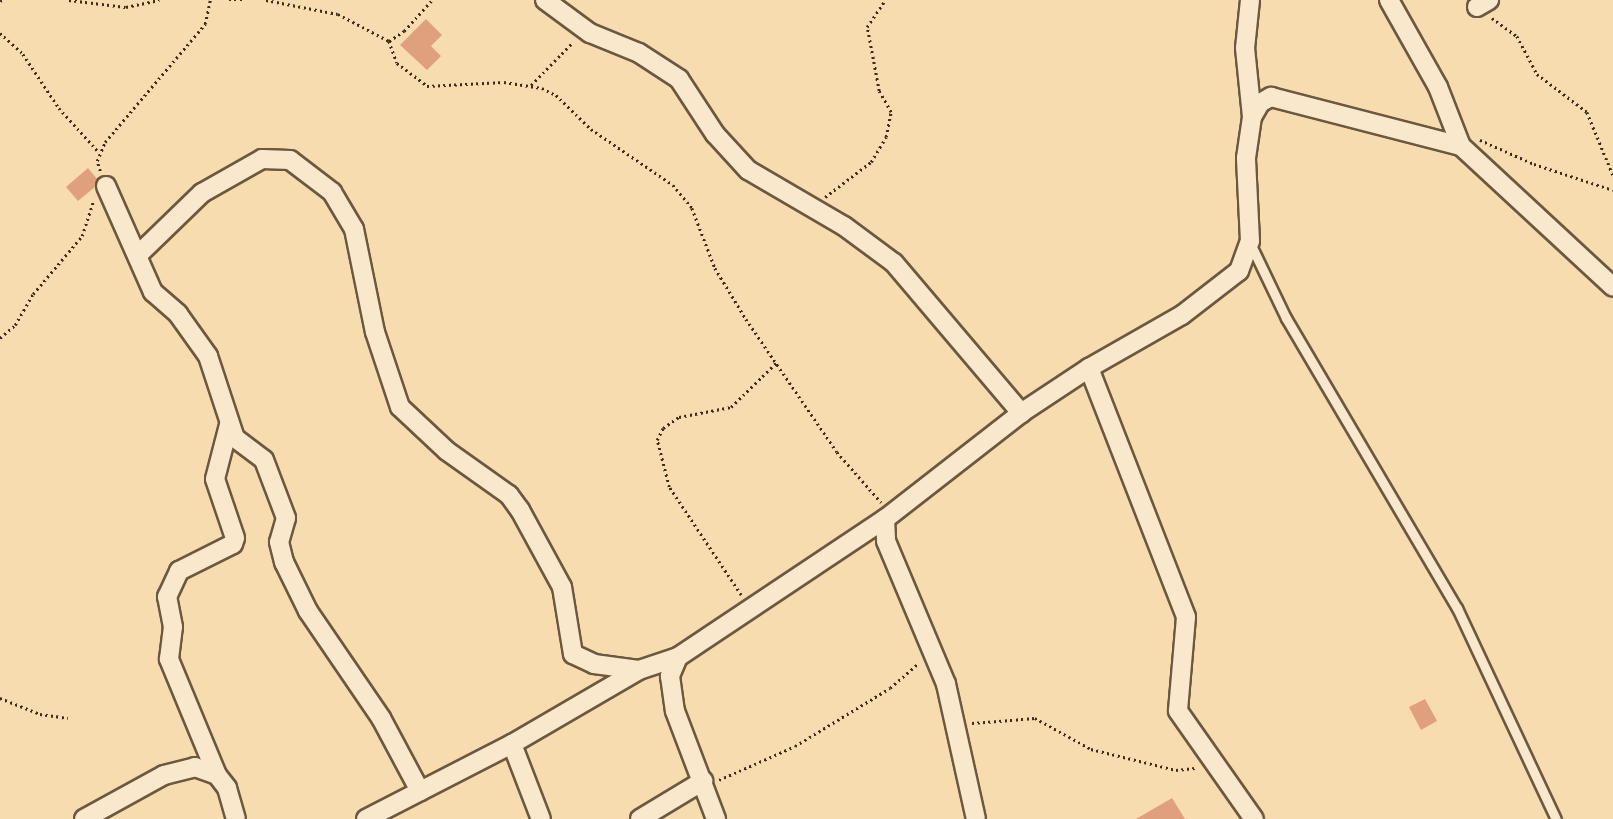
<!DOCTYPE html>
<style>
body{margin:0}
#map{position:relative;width:1613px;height:819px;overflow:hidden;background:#f7dcb0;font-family:"IM FELL English",serif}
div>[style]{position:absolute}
.building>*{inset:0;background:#e0a07e}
.path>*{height:2.5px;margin-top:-1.25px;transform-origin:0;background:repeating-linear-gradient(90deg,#3e2c19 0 2px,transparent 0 5.5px)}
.roads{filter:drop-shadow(2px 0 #6c583f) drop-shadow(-2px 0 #6c583f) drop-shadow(0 2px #6c583f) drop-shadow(0 -2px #6c583f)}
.service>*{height:9px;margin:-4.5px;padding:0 4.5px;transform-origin:4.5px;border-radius:4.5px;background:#fae8cc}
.minor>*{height:18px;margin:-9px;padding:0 9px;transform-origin:9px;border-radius:9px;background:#fae8cc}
span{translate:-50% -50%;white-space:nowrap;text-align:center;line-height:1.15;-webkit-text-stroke:5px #fae8cc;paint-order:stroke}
</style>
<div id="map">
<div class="building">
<i style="clip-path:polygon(426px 19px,442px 35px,431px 46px,441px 56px,427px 70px,400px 45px)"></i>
<i style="clip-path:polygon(88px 168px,97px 179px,95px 187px,78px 201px,66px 187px)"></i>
<i style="clip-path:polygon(1425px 699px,1437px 721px,1421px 730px,1409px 707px)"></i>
<i style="clip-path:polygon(1172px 798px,1185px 819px,1136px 819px)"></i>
</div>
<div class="path">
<i style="left:69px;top:0;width:57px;rotate:7deg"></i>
<i style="left:126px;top:7px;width:34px;rotate:-12deg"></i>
<i style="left:229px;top:0;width:16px"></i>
<i style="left:266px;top:0;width:73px;rotate:11deg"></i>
<i style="left:338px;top:14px;width:58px;rotate:27.9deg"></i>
<i style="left:389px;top:41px;width:18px;rotate:-34deg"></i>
<i style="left:404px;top:31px;width:42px;rotate:-47.9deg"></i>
<i style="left:0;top:1px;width:2px;rotate:-27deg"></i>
<i style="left:1492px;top:18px;width:31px;rotate:36deg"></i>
<i style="left:1517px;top:36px;width:43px;rotate:62.2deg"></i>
<i style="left:1537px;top:74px;width:63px;rotate:37.2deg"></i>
<i style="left:1587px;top:112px;width:68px;rotate:67.6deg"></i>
<i style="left:0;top:33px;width:31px;rotate:42deg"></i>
<i style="left:23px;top:54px;width:65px;rotate:56.3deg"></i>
<i style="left:59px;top:108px;width:58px;rotate:47.8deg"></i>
<i style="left:389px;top:41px;width:23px;rotate:70deg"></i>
<i style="left:397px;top:63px;width:38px;rotate:37deg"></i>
<i style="left:427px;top:86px;width:77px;rotate:-3deg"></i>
<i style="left:504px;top:82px;width:38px;rotate:9deg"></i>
<i style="left:542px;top:88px;width:16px;rotate:27deg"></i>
<i style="left:556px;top:95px;width:49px;rotate:44.2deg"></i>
<i style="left:591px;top:129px;width:99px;rotate:34.3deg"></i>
<i style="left:673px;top:185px;width:30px;rotate:50deg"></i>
<i style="left:692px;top:208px;width:64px;rotate:69deg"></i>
<i style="left:715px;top:268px;width:60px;rotate:58.7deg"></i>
<i style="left:746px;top:319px;width:161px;rotate:55.6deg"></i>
<i style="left:837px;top:452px;width:67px;rotate:48.7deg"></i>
<i style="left:531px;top:85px;width:59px;rotate:-45.7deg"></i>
<i style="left:1480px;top:140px;width:59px;rotate:24deg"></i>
<i style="left:1534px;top:164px;width:83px;rotate:18.2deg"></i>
<i style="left:100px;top:171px;width:10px;rotate:-107deg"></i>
<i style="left:97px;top:161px;width:21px;rotate:-67deg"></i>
<i style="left:105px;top:142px;width:155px;rotate:-49.7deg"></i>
<i style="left:205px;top:24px;width:25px;rotate:-78deg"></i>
<i style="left:825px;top:197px;width:58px;rotate:-37.3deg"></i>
<i style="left:871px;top:162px;width:29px;rotate:-59deg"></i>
<i style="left:886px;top:137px;width:25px;rotate:-79deg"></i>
<i style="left:891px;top:112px;width:24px;rotate:-120deg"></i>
<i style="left:879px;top:91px;width:65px;rotate:-100.6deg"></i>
<i style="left:867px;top:27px;width:32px;rotate:-56deg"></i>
<i style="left:0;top:338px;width:20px;rotate:-41deg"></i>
<i style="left:15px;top:325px;width:36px;rotate:-60deg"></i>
<i style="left:33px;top:294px;width:76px;rotate:-49.8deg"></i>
<i style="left:82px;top:236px;width:36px;rotate:-72deg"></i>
<i style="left:741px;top:595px;width:130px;rotate:-123.7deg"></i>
<i style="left:669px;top:487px;width:49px;rotate:-104.3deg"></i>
<i style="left:657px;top:440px;width:13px;rotate:-63deg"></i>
<i style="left:663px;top:428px;width:19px;rotate:-35deg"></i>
<i style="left:679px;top:417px;width:53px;rotate:-10.9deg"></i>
<i style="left:731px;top:407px;width:63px;rotate:-44.4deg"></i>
<i style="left:0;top:698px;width:43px;rotate:21.8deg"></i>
<i style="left:40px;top:714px;width:28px;rotate:8deg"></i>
<i style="left:972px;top:723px;width:63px;rotate:-4.5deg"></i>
<i style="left:1035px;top:718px;width:64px;rotate:29deg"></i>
<i style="left:1091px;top:749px;width:88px;rotate:13.9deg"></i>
<i style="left:1176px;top:770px;width:19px;rotate:-6deg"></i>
<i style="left:719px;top:780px;width:83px;rotate:-24.1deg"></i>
<i style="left:795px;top:746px;width:111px;rotate:-31.4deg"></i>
<i style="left:890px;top:688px;width:37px;rotate:-41deg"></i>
</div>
<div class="roads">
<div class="service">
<i style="left:1250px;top:243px;width:83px;rotate:64.4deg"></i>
<i style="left:1286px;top:318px;width:337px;rotate:59.5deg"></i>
<i style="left:1457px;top:608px;width:233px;rotate:64.9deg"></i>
</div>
<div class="minor">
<i style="left:545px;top:0;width:56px;rotate:36.3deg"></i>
<i style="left:590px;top:33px;width:53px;rotate:22.2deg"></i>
<i style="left:639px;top:53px;width:48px;rotate:33deg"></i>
<i style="left:679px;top:79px;width:66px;rotate:56.8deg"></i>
<i style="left:715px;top:134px;width:49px;rotate:47.5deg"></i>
<i style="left:748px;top:170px;width:111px;rotate:30.3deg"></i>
<i style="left:844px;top:226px;width:62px;rotate:36.5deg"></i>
<i style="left:894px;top:263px;width:197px;rotate:49.7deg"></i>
<i style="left:1250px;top:0;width:48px;rotate:95.9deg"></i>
<i style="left:1245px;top:48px;width:69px;rotate:84.2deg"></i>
<i style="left:1389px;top:0;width:100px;rotate:60.6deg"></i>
<i style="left:1438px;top:87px;width:63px;rotate:68.7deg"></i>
<i style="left:1461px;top:146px;width:207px;rotate:42.8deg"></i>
<i style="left:1477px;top:7px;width:14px;rotate:-30deg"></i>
<i style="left:106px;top:186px;width:116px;rotate:66.1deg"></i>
<i style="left:153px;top:292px;width:33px;rotate:41deg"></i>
<i style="left:178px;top:314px;width:52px;rotate:54.5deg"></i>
<i style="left:208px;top:356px;width:86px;rotate:71.8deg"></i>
<i style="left:235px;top:438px;width:36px;rotate:37deg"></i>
<i style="left:264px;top:460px;width:62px;rotate:69.2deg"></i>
<i style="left:286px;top:518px;width:25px;rotate:106deg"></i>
<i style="left:279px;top:542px;width:21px;rotate:76deg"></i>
<i style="left:284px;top:562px;width:55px;rotate:63.9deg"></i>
<i style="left:308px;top:611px;width:130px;rotate:55.7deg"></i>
<i style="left:381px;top:718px;width:83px;rotate:61.9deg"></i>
<i style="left:139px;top:254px;width:88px;rotate:-44.1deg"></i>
<i style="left:202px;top:193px;width:69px;rotate:-29.5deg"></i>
<i style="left:262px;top:159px;width:28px;rotate:2deg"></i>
<i style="left:290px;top:160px;width:53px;rotate:37.3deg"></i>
<i style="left:332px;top:192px;width:43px;rotate:59.3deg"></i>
<i style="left:354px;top:229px;width:105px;rotate:78.5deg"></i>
<i style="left:375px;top:332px;width:79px;rotate:71.6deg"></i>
<i style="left:400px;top:407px;width:64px;rotate:43.1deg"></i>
<i style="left:447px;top:451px;width:76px;rotate:35.4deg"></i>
<i style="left:509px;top:495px;width:19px;rotate:54deg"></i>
<i style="left:520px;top:510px;width:88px;rotate:61.4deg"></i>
<i style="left:562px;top:587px;width:68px;rotate:80.7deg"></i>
<i style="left:573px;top:654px;width:23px;rotate:25deg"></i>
<i style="left:594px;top:664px;width:45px;rotate:7.6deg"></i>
<i style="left:1089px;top:368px;width:267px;rotate:68.7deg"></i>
<i style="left:1186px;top:617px;width:94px;rotate:94.9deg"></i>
<i style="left:1178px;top:711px;width:132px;rotate:54.9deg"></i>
<i style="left:885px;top:519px;width:22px;rotate:87deg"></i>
<i style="left:886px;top:541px;width:155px;rotate:67.2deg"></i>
<i style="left:946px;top:684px;width:138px;rotate:77.5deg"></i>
<i style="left:678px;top:657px;width:21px;rotate:113deg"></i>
<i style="left:670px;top:676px;width:35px;rotate:82deg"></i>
<i style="left:675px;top:711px;width:116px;rotate:69.2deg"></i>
<i style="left:512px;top:744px;width:80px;rotate:68.9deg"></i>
<i style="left:217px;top:775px;width:126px;rotate:-112.5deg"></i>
<i style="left:169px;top:659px;width:32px;rotate:-83deg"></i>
<i style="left:173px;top:627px;width:31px;rotate:-101deg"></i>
<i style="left:167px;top:597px;width:29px;rotate:-65deg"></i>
<i style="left:179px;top:571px;width:60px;rotate:-26.6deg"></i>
<i style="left:233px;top:544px;width:6px;rotate:-72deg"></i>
<i style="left:235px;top:538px;width:62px;rotate:-108.7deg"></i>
<i style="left:215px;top:479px;width:56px;rotate:-75.5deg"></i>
<i style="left:84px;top:819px;width:91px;rotate:-28.8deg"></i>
<i style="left:164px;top:775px;width:32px;rotate:-14deg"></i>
<i style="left:195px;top:767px;width:23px;rotate:20deg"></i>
<i style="left:217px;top:775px;width:16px;rotate:52deg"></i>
<i style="left:227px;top:788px;width:32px;rotate:74deg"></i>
<i style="left:366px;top:819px;width:164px;rotate:-27.2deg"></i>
<i style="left:512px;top:744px;width:147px;rotate:-30.2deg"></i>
<i style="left:639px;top:670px;width:41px;rotate:-18.4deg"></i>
<i style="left:678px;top:657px;width:249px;rotate:-33.7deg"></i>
<i style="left:885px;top:519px;width:172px;rotate:-37.9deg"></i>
<i style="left:1021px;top:413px;width:82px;rotate:-33.5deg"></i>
<i style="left:1089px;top:368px;width:107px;rotate:-29.7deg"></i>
<i style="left:1182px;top:315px;width:72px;rotate:-37.7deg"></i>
<i style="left:1239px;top:271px;width:32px;rotate:-70deg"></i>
<i style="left:1250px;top:241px;width:83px;rotate:-92.8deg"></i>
<i style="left:1246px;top:158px;width:41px;rotate:-81.7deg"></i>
<i style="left:1252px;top:117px;width:16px;rotate:-60deg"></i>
<i style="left:1260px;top:103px;width:13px;rotate:-29deg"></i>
<i style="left:1271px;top:97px;width:196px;rotate:14.5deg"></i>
<i style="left:640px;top:819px;width:74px;rotate:-31.1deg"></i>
</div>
</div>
</div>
